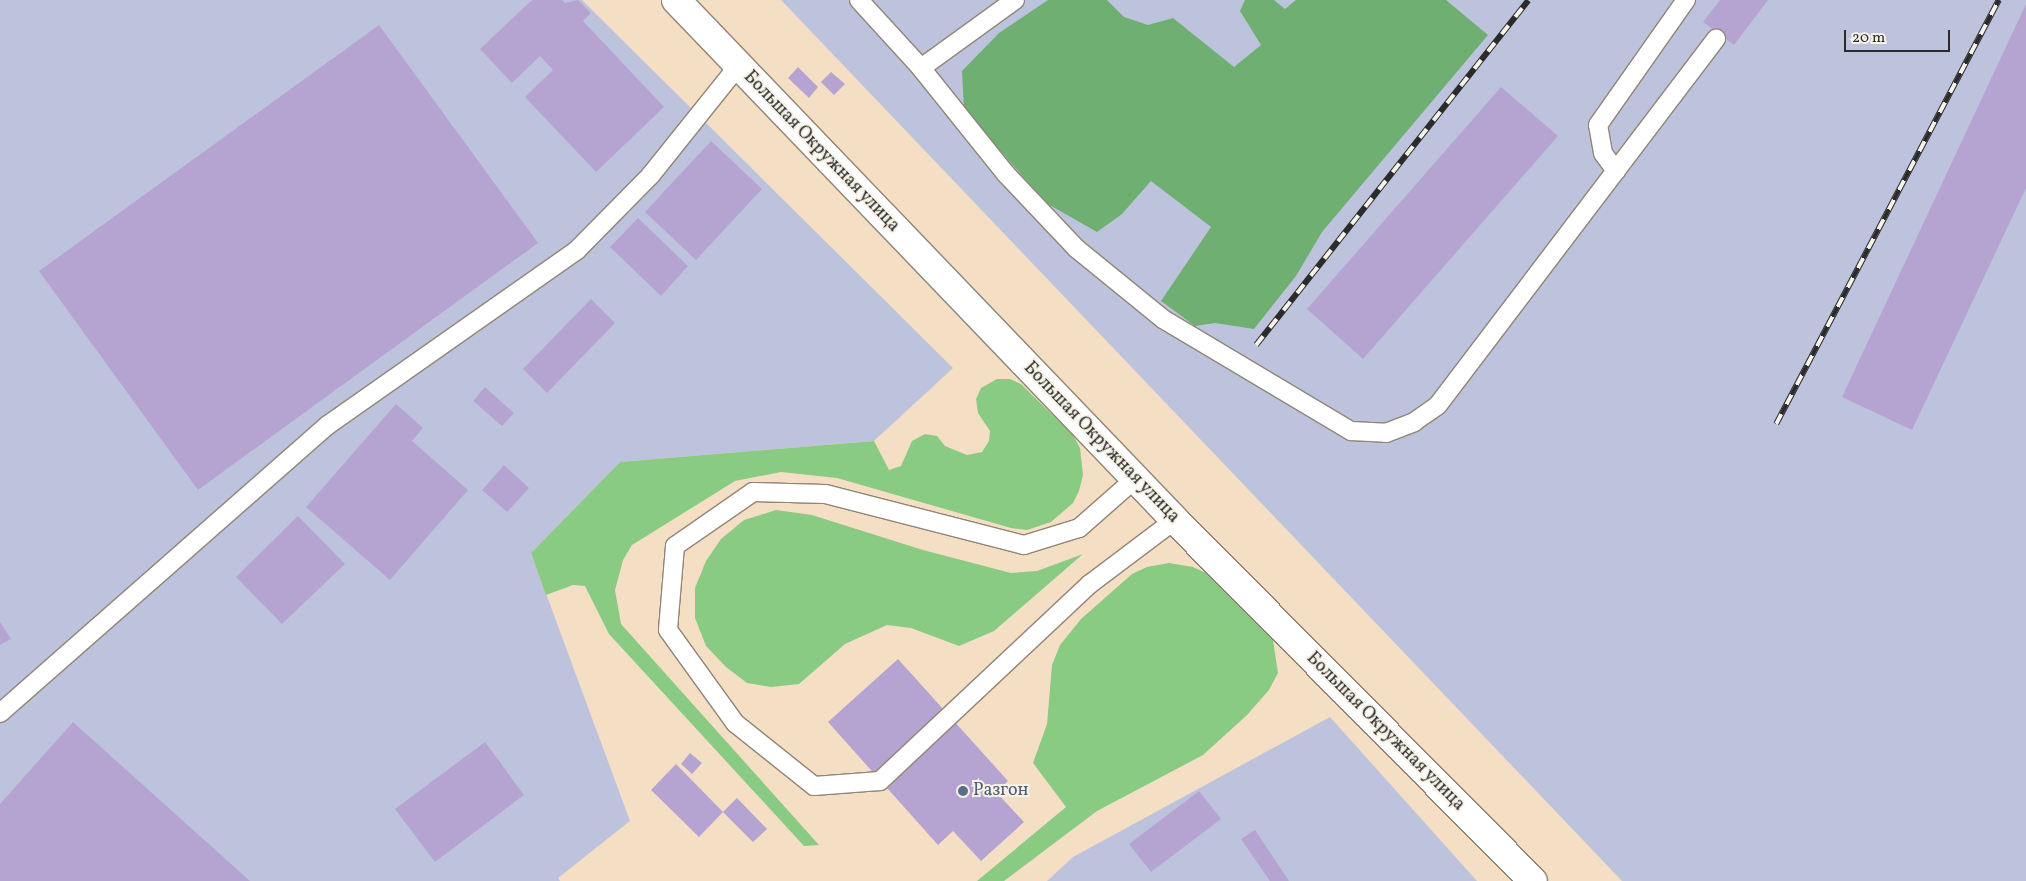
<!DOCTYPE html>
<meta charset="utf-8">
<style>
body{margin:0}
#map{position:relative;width:2026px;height:881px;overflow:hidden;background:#f4dfc4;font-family:Vollkorn,serif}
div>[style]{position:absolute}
.industrial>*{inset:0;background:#bec3dd}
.green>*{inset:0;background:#8acb83}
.forest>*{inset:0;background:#6faf71}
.building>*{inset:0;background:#b5a4d2}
.roads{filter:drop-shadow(1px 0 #908578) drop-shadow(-1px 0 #908578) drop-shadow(0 1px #908578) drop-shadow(0 -1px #908578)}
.lane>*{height:18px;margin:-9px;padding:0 9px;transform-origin:9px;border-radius:9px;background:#fff}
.street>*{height:28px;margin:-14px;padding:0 14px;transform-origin:14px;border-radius:14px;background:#fff}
.rail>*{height:5.5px;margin-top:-2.75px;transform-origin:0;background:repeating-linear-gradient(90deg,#f7f3e8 0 11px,#2b2b2b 0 22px);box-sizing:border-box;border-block:1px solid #2b2b2b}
.dots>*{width:14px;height:14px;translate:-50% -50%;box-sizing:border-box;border:2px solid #f7f3e8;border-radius:50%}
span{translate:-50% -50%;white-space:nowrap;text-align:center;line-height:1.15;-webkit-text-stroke:4px #f7f3e8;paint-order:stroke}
.street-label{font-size:18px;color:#2b2b2b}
.service-label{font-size:18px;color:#4e5e75}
.left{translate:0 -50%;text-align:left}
.scale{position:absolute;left:1844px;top:30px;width:106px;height:22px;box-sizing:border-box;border:2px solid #2b2b2b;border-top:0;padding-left:6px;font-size:15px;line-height:18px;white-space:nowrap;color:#2b2b2b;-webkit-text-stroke:4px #f7f3e8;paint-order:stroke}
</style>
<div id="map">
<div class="industrial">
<i style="clip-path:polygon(0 0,582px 0,953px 368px,874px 441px,620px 462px,531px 553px,630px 821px,558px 878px,560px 881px,0 881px)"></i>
<i style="clip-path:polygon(781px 0,2026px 0,2026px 881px,1622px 881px)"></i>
<i style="clip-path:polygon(1330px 717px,1477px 881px,1047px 881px,1073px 857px)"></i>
</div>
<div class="green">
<i style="clip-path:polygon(997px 379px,1010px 379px,1021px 384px,1073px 435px,1080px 448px,1083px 475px,1079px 491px,1073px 503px,1051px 522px,1027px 530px,1011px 528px,837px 478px,781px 472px,735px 481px,632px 545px,623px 560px,615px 590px,621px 624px,819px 845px,804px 846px,609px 634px,585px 586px,573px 585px,546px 595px,531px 553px,620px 462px,874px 441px,889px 470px,901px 466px,912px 441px,925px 434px,937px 436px,945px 446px,967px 455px,982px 452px,989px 441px,990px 431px,978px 413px,976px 399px,981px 388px)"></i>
<i style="clip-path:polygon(776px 510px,812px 515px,923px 550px,1011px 573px,1037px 571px,1083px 554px,994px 631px,959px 646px,911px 628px,887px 625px,845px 644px,799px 684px,771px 687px,747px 683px,726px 667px,706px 646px,695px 618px,695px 588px,706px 561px,721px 539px,744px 520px)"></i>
<i style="clip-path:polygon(1169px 563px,1193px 567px,1206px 573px,1273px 640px,1278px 673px,1269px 690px,1247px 715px,1203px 755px,1097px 811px,1004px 881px,977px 881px,1066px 807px,1033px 763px,1047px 724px,1052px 665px,1060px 645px,1081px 619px,1132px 574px,1147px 567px)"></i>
</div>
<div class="forest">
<i style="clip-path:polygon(1048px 0,1107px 0,1124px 17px,1148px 25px,1173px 18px,1234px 67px,1261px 45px,1240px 11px,1245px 0,1274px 0,1285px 9px,1296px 0,1446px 0,1488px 35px,1322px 232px,1296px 276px,1254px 329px,1215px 323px,1195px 326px,1161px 301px,1211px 227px,1151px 181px,1122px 214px,1097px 232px,1046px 203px,964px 109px,962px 71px,999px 33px)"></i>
</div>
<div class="building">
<i style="clip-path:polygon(532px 0,562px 0,565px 3px,578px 0,591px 13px,583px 21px,664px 107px,596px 172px,525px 97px,553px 70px,540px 56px,512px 83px,480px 49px)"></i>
<i style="clip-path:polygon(1720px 0,1768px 0,1734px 45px,1703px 22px)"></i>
<i style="clip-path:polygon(2026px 4px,2026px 188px,1912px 430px,1842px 397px)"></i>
<i style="clip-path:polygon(379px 25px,538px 243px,198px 490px,39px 271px)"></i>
<i style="clip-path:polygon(798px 67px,818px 87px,809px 98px,788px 78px)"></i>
<i style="clip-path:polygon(831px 72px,845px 84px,834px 95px,821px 82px)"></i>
<i style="clip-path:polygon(1501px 87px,1558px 136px,1363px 359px,1307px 309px)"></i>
<i style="clip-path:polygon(711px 141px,762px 189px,696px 260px,645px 212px)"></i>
<i style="clip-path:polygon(638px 218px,688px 266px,661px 296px,610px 247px)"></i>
<i style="clip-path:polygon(591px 299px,615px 323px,547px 393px,523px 369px)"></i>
<i style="clip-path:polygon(485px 387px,514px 413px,502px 426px,473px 401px)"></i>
<i style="clip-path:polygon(396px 404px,423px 428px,412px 441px,468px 490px,390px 580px,306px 507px)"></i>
<i style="clip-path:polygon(504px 465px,529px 488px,507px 512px,482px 490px)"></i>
<i style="clip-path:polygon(298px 516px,345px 564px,282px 624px,236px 577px)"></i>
<i style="clip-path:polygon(0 622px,11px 639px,0 645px)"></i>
<i style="clip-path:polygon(898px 659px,1008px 781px,996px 792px,1024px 822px,981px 861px,953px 831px,938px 845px,828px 722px)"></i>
<i style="clip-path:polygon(73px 722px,250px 881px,0 881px,0 804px)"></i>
<i style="clip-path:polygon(485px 742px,524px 795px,435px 862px,395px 809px)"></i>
<i style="clip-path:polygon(690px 753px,702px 763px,692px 774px,681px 764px)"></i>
<i style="clip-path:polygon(676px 764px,723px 812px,699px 837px,651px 790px)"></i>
<i style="clip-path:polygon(1199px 791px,1221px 819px,1151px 872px,1129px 844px)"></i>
<i style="clip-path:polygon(737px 798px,767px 829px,753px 842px,723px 812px)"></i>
<i style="clip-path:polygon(1255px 830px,1289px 881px,1270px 881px,1241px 839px)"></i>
</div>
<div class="roads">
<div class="lane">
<i style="left:859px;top:0;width:92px;rotate:47.6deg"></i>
<i style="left:921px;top:68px;width:116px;rotate:-35.9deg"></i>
<i style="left:921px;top:68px;width:136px;rotate:51.3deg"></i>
<i style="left:1006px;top:174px;width:103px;rotate:46.6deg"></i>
<i style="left:1077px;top:249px;width:111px;rotate:39.1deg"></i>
<i style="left:1163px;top:319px;width:219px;rotate:30.8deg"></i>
<i style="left:1351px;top:431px;width:35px;rotate:3deg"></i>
<i style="left:1386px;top:433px;width:30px;rotate:-21deg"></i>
<i style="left:1414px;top:422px;width:29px;rotate:-35deg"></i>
<i style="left:1438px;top:405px;width:460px;rotate:-52.8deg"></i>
<i style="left:1616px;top:171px;width:22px;rotate:-126deg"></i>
<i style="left:1603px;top:153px;width:28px;rotate:-100deg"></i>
<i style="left:1598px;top:125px;width:153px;rotate:-54.9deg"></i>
<i style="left:1136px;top:478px;width:76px;rotate:138.7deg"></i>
<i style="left:1079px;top:528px;width:58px;rotate:162.8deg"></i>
<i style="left:1024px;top:545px;width:205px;rotate:-165.6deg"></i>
<i style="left:825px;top:494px;width:72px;rotate:-178.4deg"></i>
<i style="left:753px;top:492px;width:95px;rotate:145.3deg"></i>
<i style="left:675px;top:546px;width:84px;rotate:94.8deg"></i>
<i style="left:668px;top:630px;width:115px;rotate:54.2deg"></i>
<i style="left:735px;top:723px;width:101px;rotate:38.6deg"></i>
<i style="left:814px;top:786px;width:66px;rotate:-4.3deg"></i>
<i style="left:880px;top:781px;width:288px;rotate:-43.2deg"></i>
<i style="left:1090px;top:584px;width:106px;rotate:-37deg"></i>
<i style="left:0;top:713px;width:436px;rotate:-41.3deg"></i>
<i style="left:328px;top:425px;width:304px;rotate:-35.1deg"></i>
<i style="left:577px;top:250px;width:104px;rotate:-45.4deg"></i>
<i style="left:650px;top:176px;width:141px;rotate:-51.3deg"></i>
</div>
<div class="street">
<i style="left:676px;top:0;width:721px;rotate:46.18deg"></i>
<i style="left:1175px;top:520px;width:508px;rotate:45.24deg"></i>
</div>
</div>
<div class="rail">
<i style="left:1256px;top:345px;width:439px;rotate:-51.7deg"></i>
<i style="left:1776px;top:424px;width:479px;rotate:-62.3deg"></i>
</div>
<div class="dots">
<i style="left:963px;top:791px;background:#5c6f8a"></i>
</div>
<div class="street-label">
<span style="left:821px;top:152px;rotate:46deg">Большая Окружная улица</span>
<span style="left:1101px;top:443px;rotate:46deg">Большая Окружная улица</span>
<span style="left:1385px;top:732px;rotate:45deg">Большая Окружная улица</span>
</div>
<div class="service-label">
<span class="left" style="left:973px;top:791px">Разгон</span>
</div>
<div class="scale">20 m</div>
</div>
